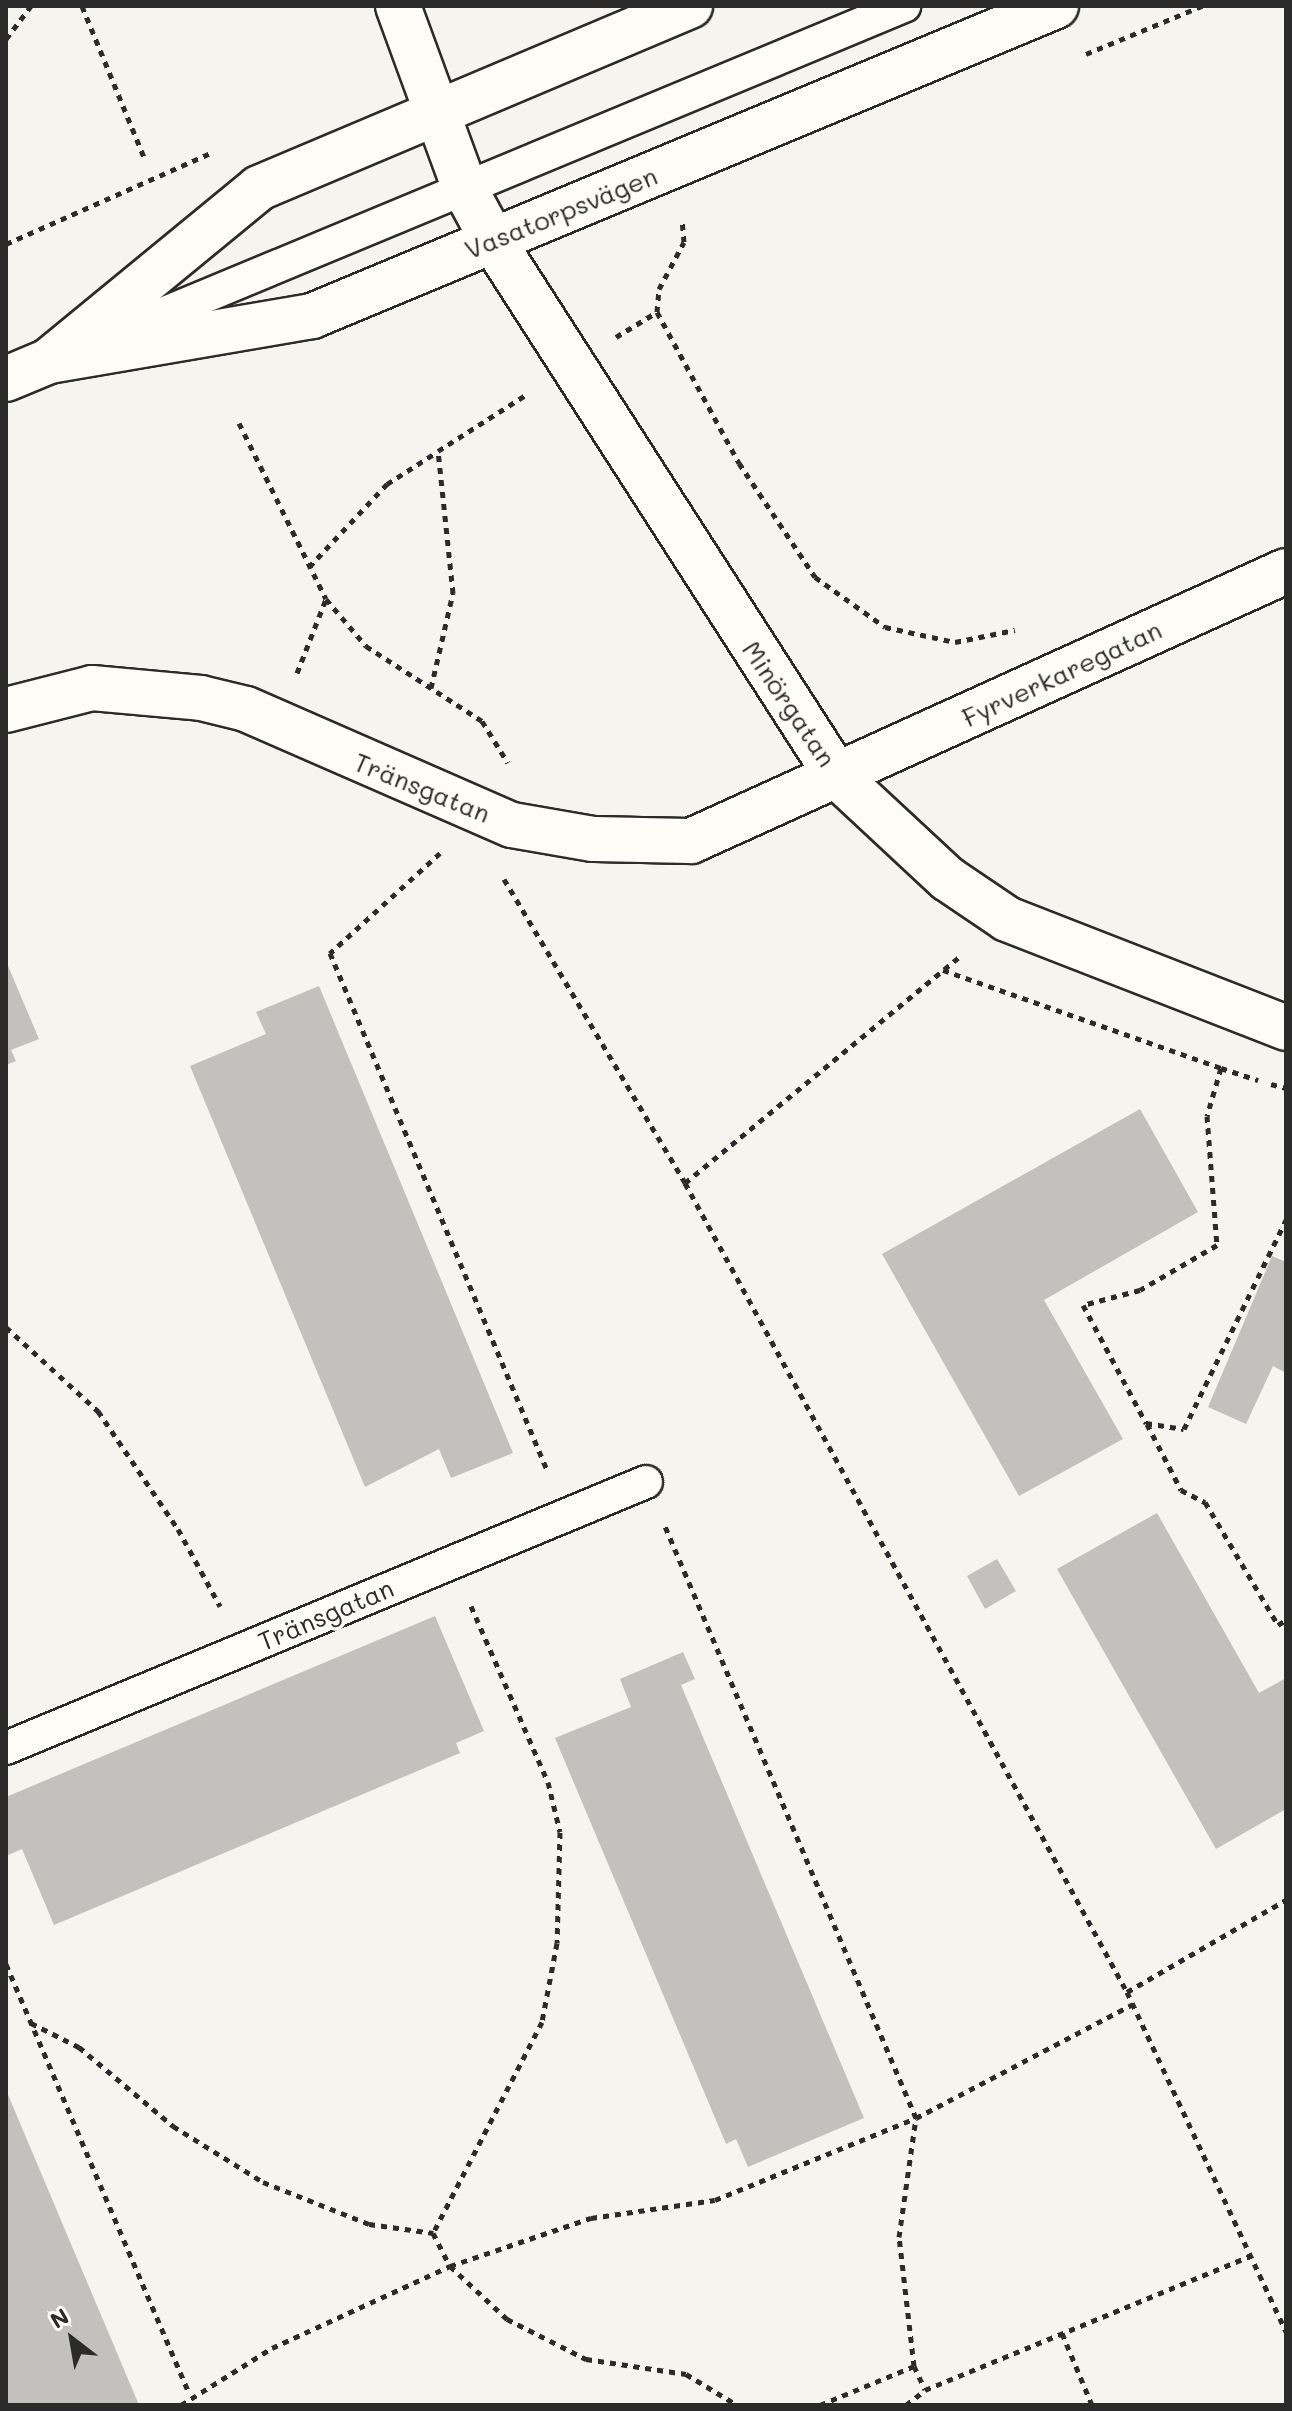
<!DOCTYPE html>
<meta charset="utf-8">
<style>
body{margin:0}
#map{position:relative;width:1292px;height:2411px;overflow:hidden;background:#f5f4ef;font-family:Mali,sans-serif}
div>[style]{position:absolute}
.building>*{inset:0;background:#c2c1be}
.path>*{height:5px;margin-top:-2.5px;transform-origin:0;background:repeating-linear-gradient(90deg,#2b2b2b 0 6px,transparent 0 12px)}
.roads{filter:drop-shadow(2px 0 #2b2b2b) drop-shadow(-2px 0 #2b2b2b) drop-shadow(0 2px #2b2b2b) drop-shadow(0 -2px #2b2b2b)}
.service>*{height:32px;margin:-16px;padding:0 16px;transform-origin:16px;border-radius:16px;background:#fdfcf7}
.minor>*{height:44px;margin:-22px;padding:0 22px;transform-origin:22px;border-radius:22px;background:#fdfcf7}
.secondary>*{height:44px;margin:-22px;padding:0 22px;transform-origin:22px;border-radius:22px;background:#fdfcf7}
span{translate:-50% -50%;white-space:nowrap;text-align:center;line-height:1.15;-webkit-text-stroke:7px #fdfcf7;paint-order:stroke}
.street-label{font-size:26px;color:#2b2b2b}
.frame{position:absolute;inset:0;border:8px solid #2b2b2b;pointer-events:none}
.north{position:absolute;left:32px;top:2299px;width:80px;height:80px;-webkit-text-stroke:6px #fdfcf7;paint-order:stroke;rotate:329deg;font-size:22px;font-weight:700;line-height:32px;text-align:center;color:#2b2b2b}
.north::after{content:'';display:block;margin:auto;width:28px;height:36px;background:#2b2b2b;clip-path:polygon(50% 0,100% 100%,50% 72%,0 100%)}
</style>
<div id="map">
<div class="building">
<i style="clip-path:polygon(6px 961px,39px 1039px,11px 1050px,16px 1061px,6px 1065px)"></i>
<i style="clip-path:polygon(319px 986px,513px 1453px,451px 1478px,439px 1449px,365px 1487px,190px 1066px,266px 1034px,256px 1012px)"></i>
<i style="clip-path:polygon(1140px 1109px,1198px 1212px,1044px 1300px,1123px 1439px,1019px 1496px,882px 1254px)"></i>
<i style="clip-path:polygon(1272px 1256px,1286px 1262px,1286px 1373px,1273px 1366px,1246px 1424px,1208px 1407px)"></i>
<i style="clip-path:polygon(1157px 1513px,1259px 1693px,1286px 1678px,1286px 1809px,1216px 1849px,1057px 1569px)"></i>
<i style="clip-path:polygon(997px 1559px,1016px 1591px,985px 1609px,967px 1576px)"></i>
<i style="clip-path:polygon(435px 1616px,484px 1731px,456px 1743px,460px 1753px,54px 1925px,22px 1849px,6px 1856px,6px 1797px)"></i>
<i style="clip-path:polygon(683px 1652px,695px 1679px,681px 1685px,864px 2118px,748px 2167px,736px 2139px,726px 2144px,555px 1738px,631px 1707px,620px 1679px)"></i>
<i style="clip-path:polygon(6px 2090px,139px 2405px,6px 2405px)"></i>
</div>
<div class="path">
<i style="left:82px;top:6px;width:163px;rotate:67.7deg"></i>
<i style="left:6px;top:39px;width:41px;rotate:-52.9deg"></i>
<i style="left:1086px;top:54px;width:126px;rotate:-22.5deg"></i>
<i style="left:6px;top:244px;width:227px;rotate:-24deg"></i>
<i style="left:657px;top:312px;width:172px;rotate:61.5deg"></i>
<i style="left:739px;top:463px;width:137px;rotate:56.3deg"></i>
<i style="left:815px;top:577px;width:86px;rotate:35.5deg"></i>
<i style="left:885px;top:627px;width:72px;rotate:12.1deg"></i>
<i style="left:955px;top:642px;width:61px;rotate:-11.3deg"></i>
<i style="left:616px;top:337px;width:48px;rotate:-31.4deg"></i>
<i style="left:657px;top:312px;width:23px;rotate:-85deg"></i>
<i style="left:659px;top:289px;width:53px;rotate:-62deg"></i>
<i style="left:684px;top:242px;width:22px;rotate:-95deg"></i>
<i style="left:239px;top:423px;width:196px;rotate:63.7deg"></i>
<i style="left:326px;top:599px;width:62px;rotate:49.6deg"></i>
<i style="left:366px;top:646px;width:138px;rotate:32.9deg"></i>
<i style="left:482px;top:721px;width:49px;rotate:58.2deg"></i>
<i style="left:309px;top:567px;width:114px;rotate:-46.8deg"></i>
<i style="left:387px;top:484px;width:59px;rotate:-32.6deg"></i>
<i style="left:297px;top:673px;width:79px;rotate:-68.6deg"></i>
<i style="left:431px;top:688px;width:98px;rotate:-77deg"></i>
<i style="left:453px;top:593px;width:143px;rotate:-96deg"></i>
<i style="left:438px;top:451px;width:106px;rotate:-32.6deg"></i>
<i style="left:440px;top:853px;width:149px;rotate:137.7deg"></i>
<i style="left:330px;top:953px;width:561px;rotate:67.23deg"></i>
<i style="left:504px;top:879px;width:354px;rotate:59.2deg"></i>
<i style="left:685px;top:1183px;width:922px;rotate:61.35deg"></i>
<i style="left:1127px;top:1992px;width:375px;rotate:64.9deg"></i>
<i style="left:943px;top:970px;width:295px;rotate:19.4deg"></i>
<i style="left:1221px;top:1068px;width:50px;rotate:106.3deg"></i>
<i style="left:1207px;top:1116px;width:129px;rotate:85.6deg"></i>
<i style="left:1217px;top:1245px;width:89px;rotate:149.7deg"></i>
<i style="left:1140px;top:1290px;width:59px;rotate:165.3deg"></i>
<i style="left:1083px;top:1305px;width:134px;rotate:61.9deg"></i>
<i style="left:1146px;top:1423px;width:38px;rotate:9deg"></i>
<i style="left:1184px;top:1429px;width:233px;rotate:-64deg"></i>
<i style="left:1221px;top:1068px;width:39px;rotate:18deg"></i>
<i style="left:1271px;top:1084px;width:16px;rotate:15deg"></i>
<i style="left:685px;top:1183px;width:359px;rotate:-39.5deg"></i>
<i style="left:6px;top:1327px;width:125px;rotate:42.4deg"></i>
<i style="left:98px;top:1411px;width:143px;rotate:55.9deg"></i>
<i style="left:178px;top:1529px;width:88px;rotate:61.4deg"></i>
<i style="left:1147px;top:1424px;width:74px;rotate:62.7deg"></i>
<i style="left:1181px;top:1490px;width:27px;rotate:27deg"></i>
<i style="left:1205px;top:1502px;width:143px;rotate:59.3deg"></i>
<i style="left:1278px;top:1625px;width:9px;rotate:-32deg"></i>
<i style="left:471px;top:1606px;width:192px;rotate:66.4deg"></i>
<i style="left:548px;top:1782px;width:51px;rotate:76.5deg"></i>
<i style="left:560px;top:1832px;width:111px;rotate:91.5deg"></i>
<i style="left:557px;top:1943px;width:80px;rotate:100.8deg"></i>
<i style="left:542px;top:2022px;width:237px;rotate:117.3deg"></i>
<i style="left:433px;top:2233px;width:37px;rotate:63deg"></i>
<i style="left:450px;top:2266px;width:78px;rotate:42.9deg"></i>
<i style="left:507px;top:2319px;width:89px;rotate:26.9deg"></i>
<i style="left:586px;top:2359px;width:101px;rotate:8.5deg"></i>
<i style="left:686px;top:2374px;width:60px;rotate:31.3deg"></i>
<i style="left:6px;top:1964px;width:467px;rotate:66.9deg"></i>
<i style="left:1127px;top:1992px;width:184px;rotate:-30.1deg"></i>
<i style="left:31px;top:2023px;width:54px;rotate:26.6deg"></i>
<i style="left:79px;top:2047px;width:123px;rotate:40deg"></i>
<i style="left:173px;top:2126px;width:106px;rotate:31.9deg"></i>
<i style="left:263px;top:2182px;width:114px;rotate:21.6deg"></i>
<i style="left:369px;top:2224px;width:65px;rotate:8deg"></i>
<i style="left:1062px;top:2333px;width:78px;rotate:67.4deg"></i>
<i style="left:914px;top:2366px;width:26px;rotate:65deg"></i>
<i style="left:925px;top:2390px;width:354px;rotate:-22.4deg"></i>
<i style="left:181px;top:2405px;width:107px;rotate:-32.1deg"></i>
<i style="left:272px;top:2348px;width:196px;rotate:-24.7deg"></i>
<i style="left:450px;top:2266px;width:149px;rotate:-18.8deg"></i>
<i style="left:591px;top:2218px;width:125px;rotate:-8.3deg"></i>
<i style="left:715px;top:2200px;width:217px;rotate:-22.2deg"></i>
<i style="left:916px;top:2118px;width:643px;rotate:-112.98deg"></i>
<i style="left:820px;top:2405px;width:102px;rotate:-22.5deg"></i>
<i style="left:914px;top:2366px;width:130px;rotate:-96.6deg"></i>
<i style="left:899px;top:2237px;width:120px;rotate:-81.9deg"></i>
<i style="left:916px;top:2118px;width:245px;rotate:-27.7deg"></i>
<i style="left:906px;top:2405px;width:24px;rotate:-38deg"></i>
</div>
<div class="roads">
<div class="service">
<i style="left:100px;top:340px;width:871px;rotate:-22.56deg"></i>
<i style="left:6px;top:1748px;width:693px;rotate:-22.57deg"></i>
</div>
<div class="minor">
<i style="left:398px;top:6px;width:195px;rotate:69.9deg"></i>
<i style="left:465px;top:189px;width:59px;rotate:61.7deg"></i>
<i style="left:493px;top:241px;width:636px;rotate:57.26deg"></i>
<i style="left:837px;top:776px;width:151px;rotate:42.9deg"></i>
<i style="left:948px;top:879px;width:71px;rotate:34.1deg"></i>
<i style="left:1007px;top:919px;width:300px;rotate:21.3deg"></i>
<i style="left:6px;top:710px;width:89px;rotate:-14.3deg"></i>
<i style="left:92px;top:688px;width:109px;rotate:5.2deg"></i>
<i style="left:201px;top:698px;width:46px;rotate:13.7deg"></i>
<i style="left:246px;top:709px;width:290px;rotate:23.6deg"></i>
<i style="left:512px;top:825px;width:82px;rotate:9.8deg"></i>
<i style="left:593px;top:839px;width:98px;rotate:1.2deg"></i>
<i style="left:691px;top:841px;width:653px;rotate:-24.41deg"></i>
</div>
<div class="secondary">
<i style="left:51px;top:359px;width:269px;rotate:-39.4deg"></i>
<i style="left:259px;top:188px;width:468px;rotate:-22.9deg"></i>
<i style="left:6px;top:379px;width:47px;rotate:-22.7deg"></i>
<i style="left:49px;top:361px;width:267px;rotate:-9.7deg"></i>
<i style="left:312px;top:316px;width:806px;rotate:-22.62deg"></i>
</div>
</div>
<div class="street-label">
<span style="left:561px;top:213px;rotate:-22deg">Vasatorpsvägen</span>
<span style="left:1062px;top:674px;rotate:-25deg">Fyrverkaregatan</span>
<span style="left:789px;top:704px;rotate:56deg">Minörgatan</span>
<span style="left:422px;top:788px;rotate:22deg">Tränsgatan</span>
<span style="left:326px;top:1615px;rotate:-23deg">Tränsgatan</span>
</div>
<div class="frame"></div>
<div class="north">N</div>
</div>
